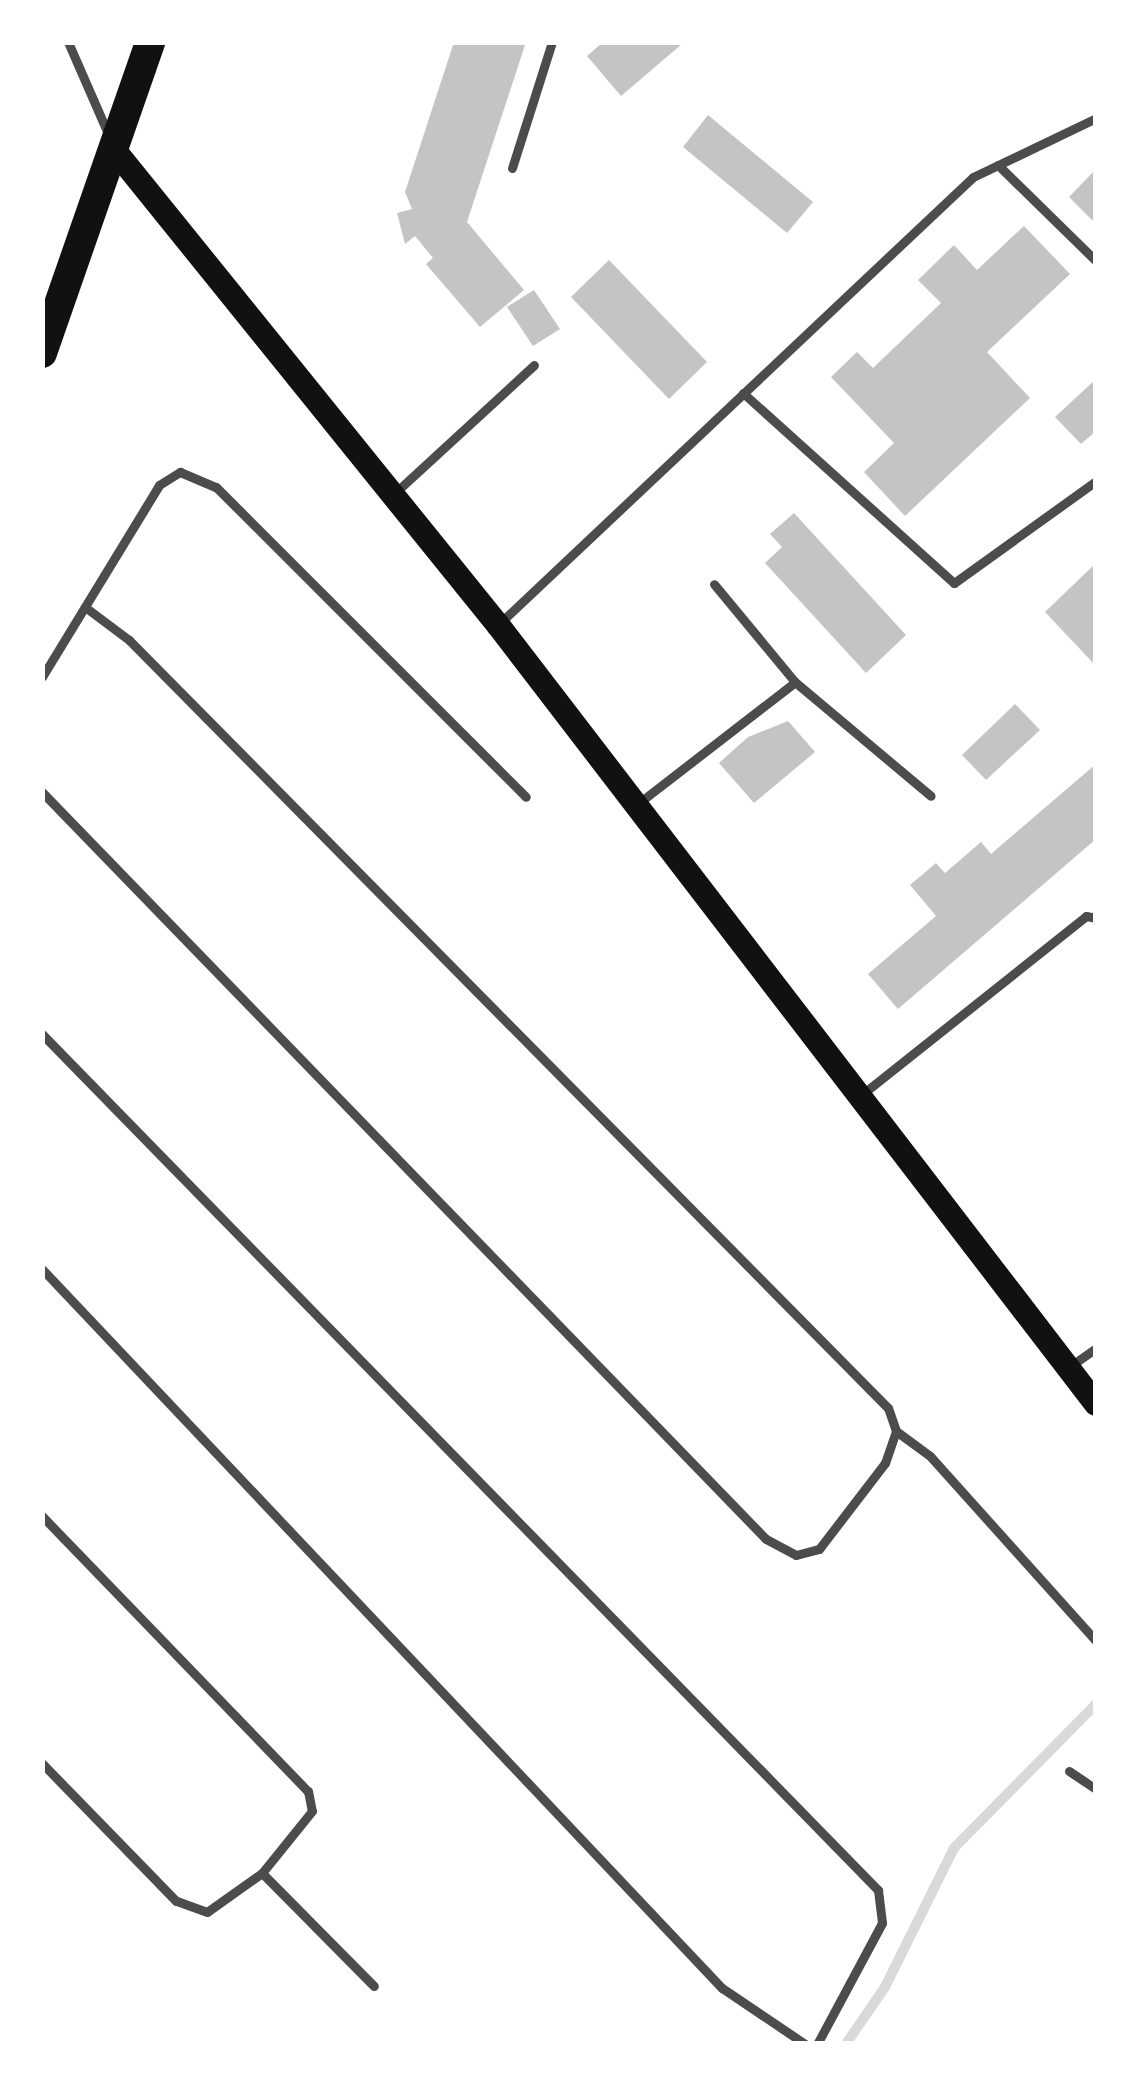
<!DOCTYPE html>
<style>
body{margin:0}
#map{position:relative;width:1138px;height:2086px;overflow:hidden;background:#fff;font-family:"Alegreya Sans",sans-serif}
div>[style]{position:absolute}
.stream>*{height:10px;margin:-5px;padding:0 5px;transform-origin:5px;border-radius:5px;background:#d9d9d9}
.building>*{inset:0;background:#c4c4c4}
.service>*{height:9px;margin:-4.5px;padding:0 4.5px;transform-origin:4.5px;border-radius:4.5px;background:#4c4c4c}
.secondary>*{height:24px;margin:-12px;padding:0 12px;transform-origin:12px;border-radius:12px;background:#111}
.primary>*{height:30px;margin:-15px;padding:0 15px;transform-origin:15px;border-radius:15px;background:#111}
span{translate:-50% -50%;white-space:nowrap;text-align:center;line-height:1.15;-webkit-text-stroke:10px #fff;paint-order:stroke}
.frame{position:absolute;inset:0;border:45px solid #fff;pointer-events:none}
</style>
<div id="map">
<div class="stream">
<i style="left:846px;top:2044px;width:69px;rotate:-55.6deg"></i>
<i style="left:885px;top:1987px;width:155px;rotate:-63.6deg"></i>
<i style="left:954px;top:1848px;width:202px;rotate:-45.4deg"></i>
</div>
<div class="building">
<i style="clip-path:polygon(454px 42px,526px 42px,467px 222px,524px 290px,480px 327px,426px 264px,433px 258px,415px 236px,405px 244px,397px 213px,412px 209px,405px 192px)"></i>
<i style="clip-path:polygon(603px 42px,680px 42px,682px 44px,621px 96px,587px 56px)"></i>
<i style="clip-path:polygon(708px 115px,813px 202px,787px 233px,683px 147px)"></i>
<i style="clip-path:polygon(1096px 169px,1096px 224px,1069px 197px)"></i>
<i style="clip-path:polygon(1024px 226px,1070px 274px,987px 352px,1030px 398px,905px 516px,864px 472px,894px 443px,831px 377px,857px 352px,873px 368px,941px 303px,918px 280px,954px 245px,977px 270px)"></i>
<i style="clip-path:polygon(609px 260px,707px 362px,669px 399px,571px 297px)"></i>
<i style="clip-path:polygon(534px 290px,560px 329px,533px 346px,507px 307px)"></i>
<i style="clip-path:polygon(1096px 379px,1096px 431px,1081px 444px,1055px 417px)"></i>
<i style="clip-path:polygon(794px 513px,906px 635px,866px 673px,765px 563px,782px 547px,770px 534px)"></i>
<i style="clip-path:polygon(1096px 563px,1096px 666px,1045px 612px)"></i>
<i style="clip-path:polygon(1015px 704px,1040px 730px,986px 780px,962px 755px)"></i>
<i style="clip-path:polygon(788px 721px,815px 752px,754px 803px,719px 763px,748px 737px)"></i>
<i style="clip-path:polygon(1096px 764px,1096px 839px,898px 1009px,868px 974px,936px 916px,910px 885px,936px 863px,945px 873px,981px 842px,991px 854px)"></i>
</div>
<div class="service">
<i style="left:68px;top:42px;width:103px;rotate:66.4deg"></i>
<i style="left:998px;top:165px;width:137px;rotate:44.4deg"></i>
<i style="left:512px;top:168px;width:132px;rotate:-72.4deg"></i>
<i style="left:743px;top:393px;width:284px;rotate:42deg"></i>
<i style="left:954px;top:583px;width:175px;rotate:-35.7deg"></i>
<i style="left:397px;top:491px;width:186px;rotate:-42.6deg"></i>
<i style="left:502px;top:621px;width:647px;rotate:-43.31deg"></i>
<i style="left:973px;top:177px;width:136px;rotate:-25.6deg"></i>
<i style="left:42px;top:677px;width:225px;rotate:-58.6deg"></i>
<i style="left:159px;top:485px;width:25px;rotate:-32deg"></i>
<i style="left:180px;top:472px;width:39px;rotate:23deg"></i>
<i style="left:216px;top:487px;width:438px;rotate:45deg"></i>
<i style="left:795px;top:682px;width:177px;rotate:40deg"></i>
<i style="left:42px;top:792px;width:1040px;rotate:45.9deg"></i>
<i style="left:766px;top:1539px;width:34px;rotate:28deg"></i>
<i style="left:796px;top:1555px;width:24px;rotate:-15deg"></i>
<i style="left:819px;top:1549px;width:108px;rotate:-52.5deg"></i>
<i style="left:885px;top:1463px;width:34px;rotate:-71deg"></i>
<i style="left:896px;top:1431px;width:24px;rotate:-109deg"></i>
<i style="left:888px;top:1408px;width:1080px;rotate:-134.66deg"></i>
<i style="left:129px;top:640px;width:55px;rotate:-143.1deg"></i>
<i style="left:640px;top:802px;width:196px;rotate:-37.7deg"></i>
<i style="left:795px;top:682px;width:127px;rotate:-129.6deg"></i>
<i style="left:42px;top:1034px;width:1197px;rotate:45.68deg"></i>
<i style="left:878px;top:1890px;width:33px;rotate:83deg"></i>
<i style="left:882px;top:1923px;width:137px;rotate:118.2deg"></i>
<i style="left:860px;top:1096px;width:289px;rotate:-38.5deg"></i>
<i style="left:1086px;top:916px;width:10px;rotate:11deg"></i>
<i style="left:42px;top:1269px;width:990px;rotate:46.6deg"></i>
<i style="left:722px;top:1988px;width:100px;rotate:34deg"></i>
<i style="left:1069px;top:1367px;width:33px;rotate:-35deg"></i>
<i style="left:896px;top:1431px;width:42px;rotate:36.3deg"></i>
<i style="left:930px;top:1456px;width:249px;rotate:48.1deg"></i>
<i style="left:42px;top:1516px;width:383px;rotate:46deg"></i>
<i style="left:308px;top:1791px;width:20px;rotate:79deg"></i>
<i style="left:312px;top:1811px;width:80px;rotate:128.9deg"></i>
<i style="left:262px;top:1873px;width:67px;rotate:144.7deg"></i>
<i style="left:207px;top:1912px;width:33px;rotate:-160deg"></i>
<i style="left:176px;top:1901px;width:192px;rotate:-134.2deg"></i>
<i style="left:1069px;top:1771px;width:32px;rotate:34deg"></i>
<i style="left:262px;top:1873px;width:159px;rotate:45.3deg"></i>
</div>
<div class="secondary">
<i style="left:116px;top:152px;width:608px;rotate:51.08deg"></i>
<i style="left:498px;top:625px;width:982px;rotate:52.49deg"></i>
</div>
<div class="primary">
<i style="left:42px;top:353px;width:329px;rotate:-70.8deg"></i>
</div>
<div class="frame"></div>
</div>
